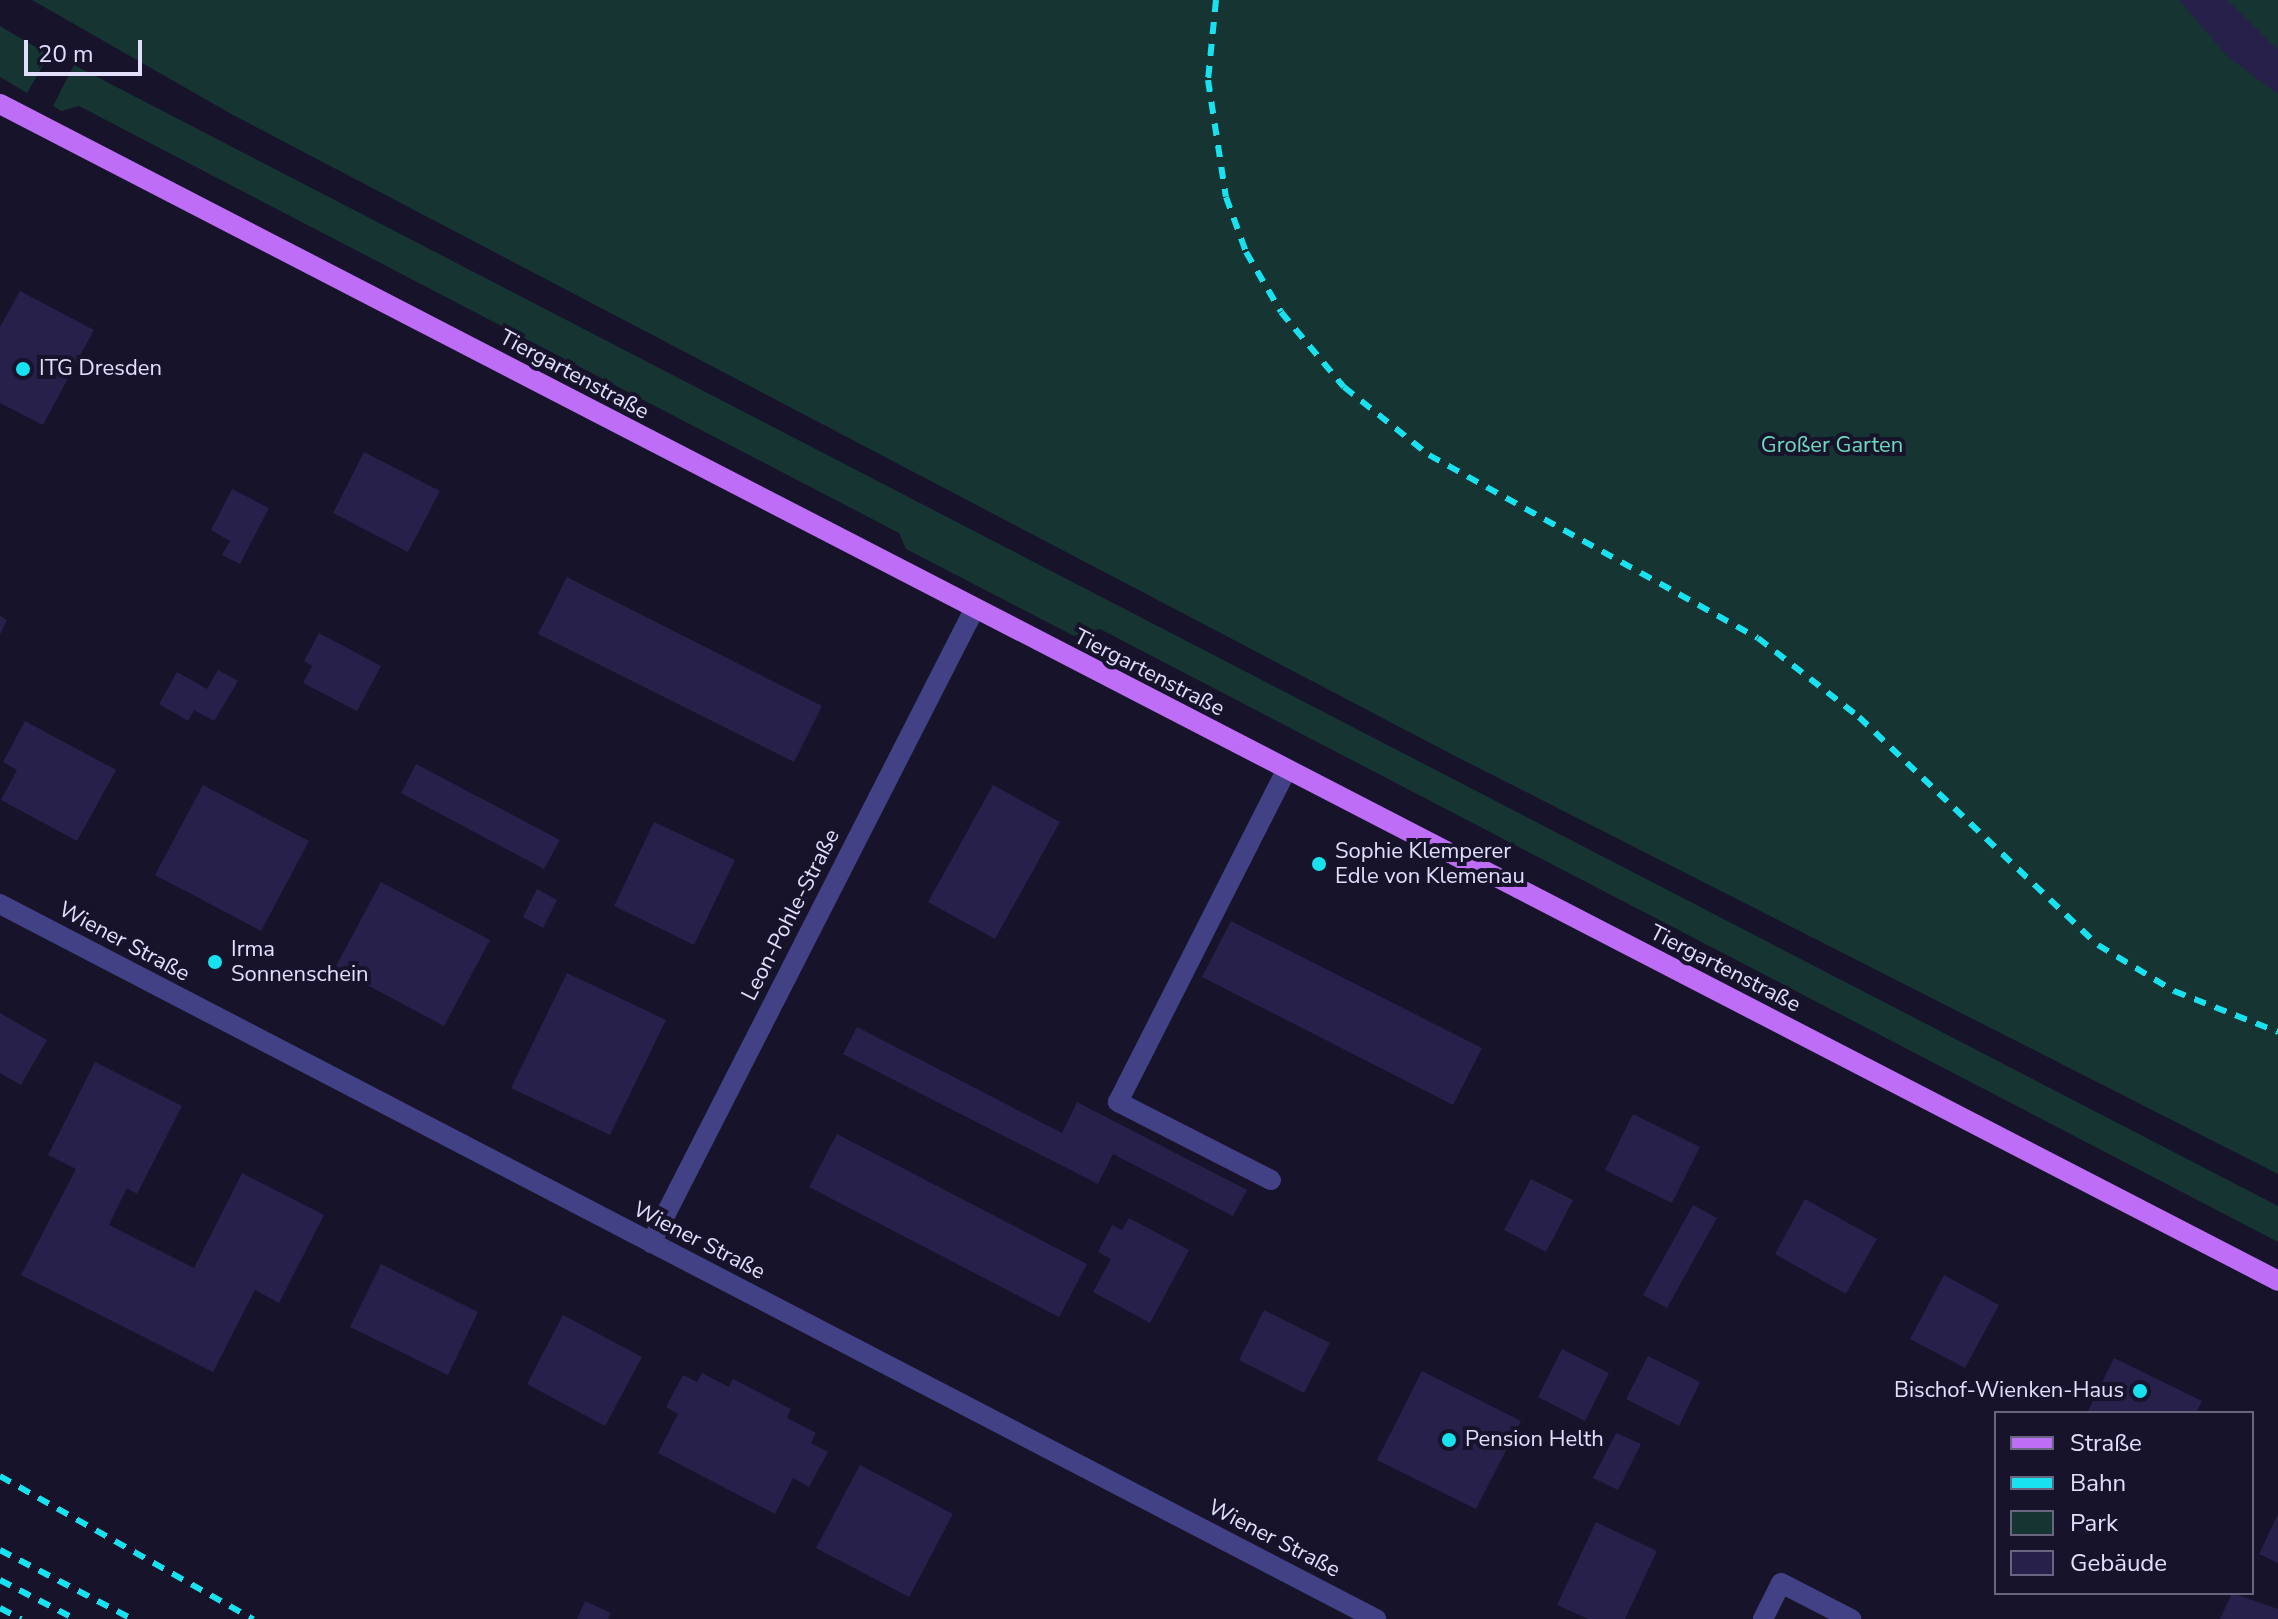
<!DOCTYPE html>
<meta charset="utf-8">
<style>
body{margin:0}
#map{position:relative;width:2278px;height:1619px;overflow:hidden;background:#16132b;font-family:"Nunito Sans",sans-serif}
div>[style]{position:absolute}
.green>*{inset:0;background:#163432}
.building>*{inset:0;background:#27204a}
.minor>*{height:20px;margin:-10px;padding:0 10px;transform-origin:10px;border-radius:10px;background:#424186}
.major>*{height:20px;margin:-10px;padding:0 10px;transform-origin:10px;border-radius:10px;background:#be6df6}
.rail>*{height:6px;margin-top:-3px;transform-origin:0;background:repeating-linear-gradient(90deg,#18e2f0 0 12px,transparent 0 22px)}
.dots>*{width:22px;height:22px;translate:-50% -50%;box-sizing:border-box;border:4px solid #16132b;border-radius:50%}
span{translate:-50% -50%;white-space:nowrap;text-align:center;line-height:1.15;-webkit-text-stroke:8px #16132b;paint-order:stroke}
.poi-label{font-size:22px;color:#e1dffd}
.left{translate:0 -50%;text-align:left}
.right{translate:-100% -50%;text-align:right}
.street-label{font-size:22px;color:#e1dffd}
.park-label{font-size:22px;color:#6edabb}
.legend{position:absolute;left:1994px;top:1411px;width:260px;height:184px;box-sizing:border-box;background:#16132b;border:2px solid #67657f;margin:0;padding:10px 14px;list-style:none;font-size:24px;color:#e1dffd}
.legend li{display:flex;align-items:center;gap:16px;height:40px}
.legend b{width:40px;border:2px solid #67657f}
.scale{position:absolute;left:24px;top:40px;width:118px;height:36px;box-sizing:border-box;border:4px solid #e1dffd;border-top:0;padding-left:10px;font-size:24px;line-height:28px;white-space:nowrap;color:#e1dffd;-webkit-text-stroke:6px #16132b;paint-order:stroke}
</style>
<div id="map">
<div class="green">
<i style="clip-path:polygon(32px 0,2278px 0,2278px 1174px,1453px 755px,233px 115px)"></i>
<i style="clip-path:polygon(0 26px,49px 55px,27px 93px,0 77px)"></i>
<i style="clip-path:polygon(74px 65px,2278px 1206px,2278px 1242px,1100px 629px,1074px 636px,906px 549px,899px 533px,79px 106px,61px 111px,53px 106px)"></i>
</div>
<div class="building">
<i style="clip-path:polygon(2179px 0,2227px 0,2278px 50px,2278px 94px,2228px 57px)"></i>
<i style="clip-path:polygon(20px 291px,94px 330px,43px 425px,0 403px,0 327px)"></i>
<i style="clip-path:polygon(364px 452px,440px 491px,408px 552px,333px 513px)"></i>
<i style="clip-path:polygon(232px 489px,269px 508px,240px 564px,222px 555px,230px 541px,211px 530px)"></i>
<i style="clip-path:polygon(567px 577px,822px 706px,794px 762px,538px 634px)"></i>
<i style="clip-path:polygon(0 616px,7px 620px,0 635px)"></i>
<i style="clip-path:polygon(319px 633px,381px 666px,357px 711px,303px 683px,312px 666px,304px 661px)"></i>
<i style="clip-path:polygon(218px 670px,238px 681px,214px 721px,194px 710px,188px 721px,159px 704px,177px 672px,207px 689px)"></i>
<i style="clip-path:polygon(25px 721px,116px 770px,77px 841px,1px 800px,17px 770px,3px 762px)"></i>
<i style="clip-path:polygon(416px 764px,560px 840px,544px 869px,401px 793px)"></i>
<i style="clip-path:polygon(203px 785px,309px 841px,261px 931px,155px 875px)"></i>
<i style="clip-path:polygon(993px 785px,1060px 822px,995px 939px,928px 902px)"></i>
<i style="clip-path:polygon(654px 822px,735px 860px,694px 945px,614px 906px)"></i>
<i style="clip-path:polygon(381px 882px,490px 940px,444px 1026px,335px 968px)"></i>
<i style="clip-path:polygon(537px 889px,557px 900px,543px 928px,523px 917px)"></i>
<i style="clip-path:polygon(1231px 921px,1482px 1048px,1453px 1105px,1202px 977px)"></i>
<i style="clip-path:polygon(567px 973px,666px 1020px,610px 1135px,511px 1088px)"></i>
<i style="clip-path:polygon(0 1013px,47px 1040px,21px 1085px,0 1073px)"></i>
<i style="clip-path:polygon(857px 1027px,1062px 1133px,1077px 1102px,1247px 1190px,1233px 1216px,1113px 1154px,1098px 1184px,843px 1054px)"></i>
<i style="clip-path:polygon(95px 1062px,182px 1106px,137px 1194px,127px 1188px,109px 1225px,194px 1268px,242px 1173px,324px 1215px,279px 1303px,255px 1290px,213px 1372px,21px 1275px,76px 1169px,48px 1155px)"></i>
<i style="clip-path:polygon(1633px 1114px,1700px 1147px,1672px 1203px,1605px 1170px)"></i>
<i style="clip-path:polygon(837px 1134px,1087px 1264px,1059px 1317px,809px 1187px)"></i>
<i style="clip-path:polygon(1531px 1179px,1573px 1200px,1546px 1252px,1504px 1230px)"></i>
<i style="clip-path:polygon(1805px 1199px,1877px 1239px,1846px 1294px,1775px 1254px)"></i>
<i style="clip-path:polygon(1693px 1205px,1717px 1218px,1667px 1308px,1643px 1295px)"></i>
<i style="clip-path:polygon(1129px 1218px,1189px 1250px,1150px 1323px,1093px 1292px,1111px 1259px,1098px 1252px,1112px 1225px,1122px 1230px)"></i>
<i style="clip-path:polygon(381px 1264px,478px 1312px,448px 1375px,350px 1327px)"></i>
<i style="clip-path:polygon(1944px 1275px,1999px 1305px,1965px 1368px,1910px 1339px)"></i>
<i style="clip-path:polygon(1264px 1310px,1330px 1343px,1304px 1393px,1239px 1360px)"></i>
<i style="clip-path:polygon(563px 1315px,642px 1357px,605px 1426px,527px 1384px)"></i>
<i style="clip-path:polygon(1562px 1349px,1609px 1373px,1585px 1421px,1538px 1397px)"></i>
<i style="clip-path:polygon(1648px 1356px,1700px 1382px,1679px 1426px,1626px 1399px)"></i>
<i style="clip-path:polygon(2114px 1358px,2202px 1401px,2196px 1413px,2087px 1413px)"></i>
<i style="clip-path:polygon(1422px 1371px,1521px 1421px,1476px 1509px,1377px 1460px)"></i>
<i style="clip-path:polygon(702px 1373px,729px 1387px,733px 1379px,791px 1409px,787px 1418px,816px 1433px,811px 1443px,828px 1452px,809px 1487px,793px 1478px,775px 1514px,658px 1453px,678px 1414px,666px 1407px,683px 1375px,697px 1382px)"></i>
<i style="clip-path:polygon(1616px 1433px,1641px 1444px,1618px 1490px,1593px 1478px)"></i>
<i style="clip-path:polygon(860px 1465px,953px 1514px,909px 1597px,816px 1548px)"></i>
<i style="clip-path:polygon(2278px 1514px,2278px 1563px,2259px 1554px)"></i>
<i style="clip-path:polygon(1596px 1522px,1657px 1551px,1625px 1619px,1588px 1619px,1557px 1605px)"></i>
<i style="clip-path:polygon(2232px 1593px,2278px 1609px,2278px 1619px,2220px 1619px)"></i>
<i style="clip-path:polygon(585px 1601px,611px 1613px,608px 1619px,577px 1619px)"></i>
</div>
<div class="minor">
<i style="left:0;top:904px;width:1551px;rotate:27.46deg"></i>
<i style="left:1271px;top:1180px;width:172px;rotate:-153deg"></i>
<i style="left:1118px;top:1102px;width:371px;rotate:-63.1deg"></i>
<i style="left:651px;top:1243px;width:711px;rotate:-62.97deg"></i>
<i style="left:1763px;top:1619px;width:40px;rotate:-63.4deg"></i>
<i style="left:1781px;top:1583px;width:79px;rotate:27.2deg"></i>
</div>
<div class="major">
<i style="left:0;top:104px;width:2564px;rotate:27.32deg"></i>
</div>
<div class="rail">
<i style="left:1216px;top:0;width:80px;rotate:95.7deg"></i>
<i style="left:1208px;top:80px;width:118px;rotate:81.3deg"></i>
<i style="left:1226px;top:197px;width:59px;rotate:70deg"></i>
<i style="left:1246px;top:252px;width:69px;rotate:59.7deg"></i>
<i style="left:1281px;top:312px;width:98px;rotate:50deg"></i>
<i style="left:1344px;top:387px;width:109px;rotate:38.7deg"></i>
<i style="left:1429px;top:455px;width:376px;rotate:29.1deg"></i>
<i style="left:1758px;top:638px;width:128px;rotate:38deg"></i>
<i style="left:1859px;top:717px;width:330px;rotate:43.7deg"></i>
<i style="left:2098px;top:945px;width:89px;rotate:31.2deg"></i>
<i style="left:2174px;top:991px;width:112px;rotate:21.5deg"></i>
<i style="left:0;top:1476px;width:291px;rotate:29.5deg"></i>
<i style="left:0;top:1550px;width:149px;rotate:27.6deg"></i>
<i style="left:0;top:1580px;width:85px;rotate:27.5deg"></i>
<i style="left:0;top:1608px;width:24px;rotate:28deg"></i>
</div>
<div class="dots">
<i style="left:23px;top:369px;background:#18e2f0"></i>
<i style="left:1319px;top:864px;background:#18e2f0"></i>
<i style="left:215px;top:962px;background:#18e2f0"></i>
<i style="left:2140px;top:1391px;background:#18e2f0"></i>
<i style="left:1449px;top:1440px;background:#18e2f0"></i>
</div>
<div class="poi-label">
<span class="left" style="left:39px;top:369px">ITG Dresden</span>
<span class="left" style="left:1335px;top:864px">Sophie Klemperer<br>Edle von Klemenau</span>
<span class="left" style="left:231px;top:962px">Irma<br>Sonnenschein</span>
<span class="right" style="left:2124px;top:1391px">Bischof-Wienken-Haus</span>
<span class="left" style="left:1465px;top:1440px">Pension Helth</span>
</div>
<div class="street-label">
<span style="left:574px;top:375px;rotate:28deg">Tiergartenstraße</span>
<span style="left:1149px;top:673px;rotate:27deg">Tiergartenstraße</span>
<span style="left:791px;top:915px;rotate:-63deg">Leon-Pohle-Straße</span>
<span style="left:124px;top:942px;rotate:28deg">Wiener Straße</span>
<span style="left:1725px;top:969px;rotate:27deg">Tiergartenstraße</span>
<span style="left:699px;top:1241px;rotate:27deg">Wiener Straße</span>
<span style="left:1274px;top:1539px;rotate:27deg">Wiener Straße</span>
</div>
<div class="park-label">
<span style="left:1832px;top:446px">Großer Garten</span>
</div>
<ul class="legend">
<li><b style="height:10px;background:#be6df6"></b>Straße</li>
<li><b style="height:10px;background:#18e2f0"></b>Bahn</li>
<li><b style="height:22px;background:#163432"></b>Park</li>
<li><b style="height:22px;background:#27204a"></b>Gebäude</li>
</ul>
<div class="scale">20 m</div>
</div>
